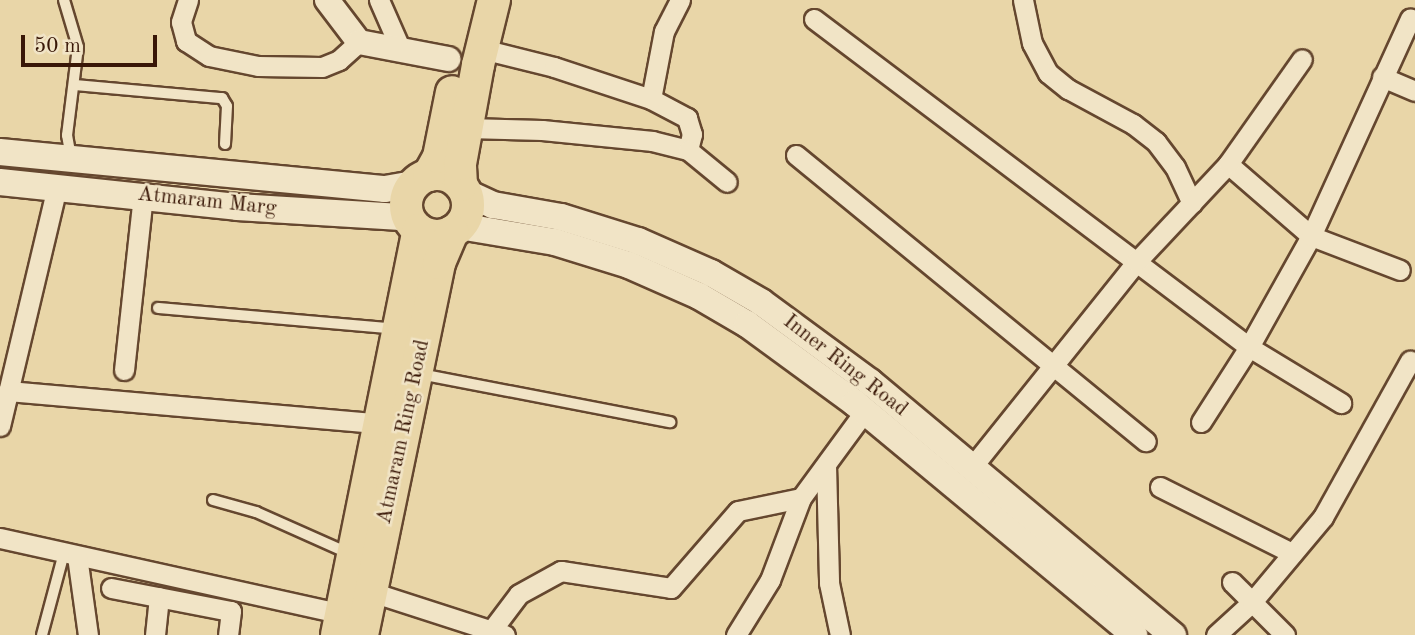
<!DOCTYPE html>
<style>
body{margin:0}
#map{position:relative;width:1415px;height:635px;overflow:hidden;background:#e9d6a8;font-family:"Old Standard TT",serif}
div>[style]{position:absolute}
.roads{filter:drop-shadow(2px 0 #65472f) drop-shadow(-2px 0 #65472f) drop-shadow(0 2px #65472f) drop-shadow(0 -2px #65472f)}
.service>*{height:10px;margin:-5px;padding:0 5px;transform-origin:5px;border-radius:5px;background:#f1e4c6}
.minor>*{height:19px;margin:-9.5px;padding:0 9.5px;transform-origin:9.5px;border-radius:9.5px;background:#f1e4c6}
.tertiary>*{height:24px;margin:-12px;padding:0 12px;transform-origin:12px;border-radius:12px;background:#f1e4c6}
.secondary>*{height:26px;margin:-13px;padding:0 13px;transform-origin:13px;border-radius:13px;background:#f1e4c6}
.trunk>*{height:32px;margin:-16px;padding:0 16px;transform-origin:16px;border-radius:16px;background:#e9d6a8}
.trunk>.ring{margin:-16px;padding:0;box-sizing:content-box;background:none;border:32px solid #e9d6a8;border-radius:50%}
span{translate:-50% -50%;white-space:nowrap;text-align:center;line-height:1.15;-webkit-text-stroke:5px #f1e4c6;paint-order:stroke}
.street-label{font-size:21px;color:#391707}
.scale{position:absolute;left:21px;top:35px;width:136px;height:32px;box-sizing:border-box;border:4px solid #391707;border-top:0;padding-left:9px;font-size:21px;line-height:24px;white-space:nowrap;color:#391707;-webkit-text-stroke:5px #f1e4c6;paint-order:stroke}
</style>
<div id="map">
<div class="roads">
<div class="service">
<i style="left:64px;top:0;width:49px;rotate:73.4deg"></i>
<i style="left:78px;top:47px;width:89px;rotate:97.1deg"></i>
<i style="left:67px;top:135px;width:22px;rotate:80deg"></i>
<i style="left:75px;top:85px;width:148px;rotate:5.1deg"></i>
<i style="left:222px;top:98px;width:9px;rotate:58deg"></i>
<i style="left:227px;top:106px;width:38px;rotate:93deg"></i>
<i style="left:158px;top:308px;width:239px;rotate:5deg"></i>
<i style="left:420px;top:374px;width:255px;rotate:10.9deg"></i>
<i style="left:213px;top:500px;width:45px;rotate:15.6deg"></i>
<i style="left:256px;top:512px;width:98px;rotate:24deg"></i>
<i style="left:42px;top:635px;width:85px;rotate:-75deg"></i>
</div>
<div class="minor">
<i style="left:188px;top:0;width:23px;rotate:108deg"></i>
<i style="left:181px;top:22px;width:20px;rotate:75deg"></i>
<i style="left:186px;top:41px;width:27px;rotate:33deg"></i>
<i style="left:209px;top:56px;width:50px;rotate:11.5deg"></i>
<i style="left:258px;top:66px;width:64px;rotate:0.9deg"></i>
<i style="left:322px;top:67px;width:18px;rotate:-22deg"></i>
<i style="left:339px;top:60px;width:27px;rotate:-42deg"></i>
<i style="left:379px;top:0;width:55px;rotate:66.3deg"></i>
<i style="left:680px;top:0;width:35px;rotate:117deg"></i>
<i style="left:664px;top:31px;width:69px;rotate:100.8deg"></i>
<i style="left:651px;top:99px;width:41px;rotate:27.8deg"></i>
<i style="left:687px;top:118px;width:17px;rotate:73deg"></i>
<i style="left:692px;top:134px;width:16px;rotate:104deg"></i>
<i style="left:1023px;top:0;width:44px;rotate:78.2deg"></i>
<i style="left:1032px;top:43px;width:34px;rotate:62deg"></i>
<i style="left:1048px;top:73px;width:26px;rotate:39deg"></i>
<i style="left:1068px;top:89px;width:74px;rotate:28.3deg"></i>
<i style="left:1133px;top:124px;width:29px;rotate:38deg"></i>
<i style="left:1156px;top:142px;width:31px;rotate:53deg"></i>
<i style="left:1175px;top:167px;width:40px;rotate:65deg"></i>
<i style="left:814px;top:19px;width:545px;rotate:37.02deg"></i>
<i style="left:1249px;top:347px;width:108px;rotate:31.3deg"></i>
<i style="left:482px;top:49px;width:74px;rotate:14deg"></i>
<i style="left:554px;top:67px;width:102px;rotate:18.3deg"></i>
<i style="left:1382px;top:77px;width:36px;rotate:23deg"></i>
<i style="left:467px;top:128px;width:75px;rotate:1.5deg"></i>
<i style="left:542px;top:130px;width:111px;rotate:5.7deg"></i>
<i style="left:652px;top:141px;width:37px;rotate:14deg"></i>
<i style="left:688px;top:150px;width:50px;rotate:39.4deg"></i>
<i style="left:796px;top:155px;width:452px;rotate:39.3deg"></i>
<i style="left:1228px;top:164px;width:110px;rotate:40.9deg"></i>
<i style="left:1311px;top:236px;width:95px;rotate:20.9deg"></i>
<i style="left:124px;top:370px;width:175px;rotate:-83.8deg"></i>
<i style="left:8px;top:391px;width:366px;rotate:5deg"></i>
<i style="left:1201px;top:422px;width:89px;rotate:-57.4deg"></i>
<i style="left:1249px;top:347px;width:127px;rotate:-60.8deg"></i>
<i style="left:1311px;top:236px;width:239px;rotate:-65.5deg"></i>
<i style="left:0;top:426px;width:246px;rotate:-76.6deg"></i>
<i style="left:826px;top:465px;width:118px;rotate:88.5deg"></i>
<i style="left:829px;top:583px;width:53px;rotate:78.1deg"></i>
<i style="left:972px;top:467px;width:263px;rotate:-51.3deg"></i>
<i style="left:1136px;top:262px;width:134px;rotate:-46.8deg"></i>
<i style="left:1228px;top:164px;width:128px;rotate:-54.8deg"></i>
<i style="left:1160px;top:487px;width:148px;rotate:26.6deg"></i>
<i style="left:0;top:538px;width:342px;rotate:12.5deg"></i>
<i style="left:77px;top:556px;width:80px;rotate:82.1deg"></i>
<i style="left:1232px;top:582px;width:75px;rotate:45deg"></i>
<i style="left:111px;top:588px;width:122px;rotate:10.9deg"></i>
<i style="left:231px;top:611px;width:24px;rotate:97deg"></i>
<i style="left:384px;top:596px;width:127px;rotate:17.9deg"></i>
<i style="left:155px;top:635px;width:38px;rotate:-84deg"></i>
<i style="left:488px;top:635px;width:51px;rotate:-52.9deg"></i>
<i style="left:519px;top:594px;width:48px;rotate:-28.7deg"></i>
<i style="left:561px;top:571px;width:111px;rotate:8.8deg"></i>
<i style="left:671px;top:588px;width:102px;rotate:-49deg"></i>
<i style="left:738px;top:511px;width:64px;rotate:-11.7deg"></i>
<i style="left:801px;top:498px;width:108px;rotate:-53.7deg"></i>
<i style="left:736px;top:635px;width:65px;rotate:-58.3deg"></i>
<i style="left:770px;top:580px;width:88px;rotate:-69.3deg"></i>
<i style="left:1216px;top:635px;width:49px;rotate:-42.5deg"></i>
<i style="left:1252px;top:602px;width:111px;rotate:-50.1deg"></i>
<i style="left:1323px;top:517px;width:179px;rotate:-60.9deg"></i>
</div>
<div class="tertiary">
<i style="left:327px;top:0;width:53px;rotate:52.7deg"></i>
<i style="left:359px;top:42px;width:91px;rotate:10.8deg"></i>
</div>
<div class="secondary">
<i style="left:0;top:152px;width:387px;rotate:5.5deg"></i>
<i style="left:385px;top:189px;width:29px;rotate:-10deg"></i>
<i style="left:0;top:182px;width:238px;rotate:6deg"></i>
<i style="left:237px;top:207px;width:164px;rotate:3.5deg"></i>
<i style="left:401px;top:217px;width:14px;rotate:30deg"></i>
<i style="left:465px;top:192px;width:31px;rotate:25deg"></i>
<i style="left:493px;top:205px;width:69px;rotate:10deg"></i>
<i style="left:561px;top:217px;width:81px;rotate:17.3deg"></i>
<i style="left:638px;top:241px;width:80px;rotate:23.7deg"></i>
<i style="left:711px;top:273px;width:58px;rotate:30.1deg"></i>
<i style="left:761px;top:302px;width:135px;rotate:36.3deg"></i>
<i style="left:870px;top:382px;width:395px;rotate:39.9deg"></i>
<i style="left:459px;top:226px;width:97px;rotate:9.5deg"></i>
<i style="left:555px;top:242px;width:77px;rotate:17.3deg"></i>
<i style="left:629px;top:265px;width:77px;rotate:23.9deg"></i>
<i style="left:699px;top:296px;width:56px;rotate:30.3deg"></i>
<i style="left:747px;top:324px;width:134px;rotate:36.2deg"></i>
<i style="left:855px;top:403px;width:363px;rotate:39.7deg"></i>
</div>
<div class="trunk">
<i class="ring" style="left:406px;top:174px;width:30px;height:30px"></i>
<i style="left:429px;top:175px;width:21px;rotate:-61deg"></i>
<i style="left:439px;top:157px;width:66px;rotate:-78.7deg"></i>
<i style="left:461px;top:185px;width:21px;rotate:-93deg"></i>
<i style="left:460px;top:164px;width:101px;rotate:-79.7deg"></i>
<i style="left:478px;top:65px;width:67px;rotate:-76.2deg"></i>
<i style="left:337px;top:635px;width:413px;rotate:-78.6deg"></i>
<i style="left:362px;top:635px;width:380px;rotate:-78.3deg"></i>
<i style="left:439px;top:263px;width:34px;rotate:-67deg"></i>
</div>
</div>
<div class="street-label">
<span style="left:207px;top:202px;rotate:6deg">Atmaram Marg</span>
<span style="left:845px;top:366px;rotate:38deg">Inner Ring Road</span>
<span style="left:404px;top:432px;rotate:-78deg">Atmaram Ring Road</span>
</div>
<div class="scale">50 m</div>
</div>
